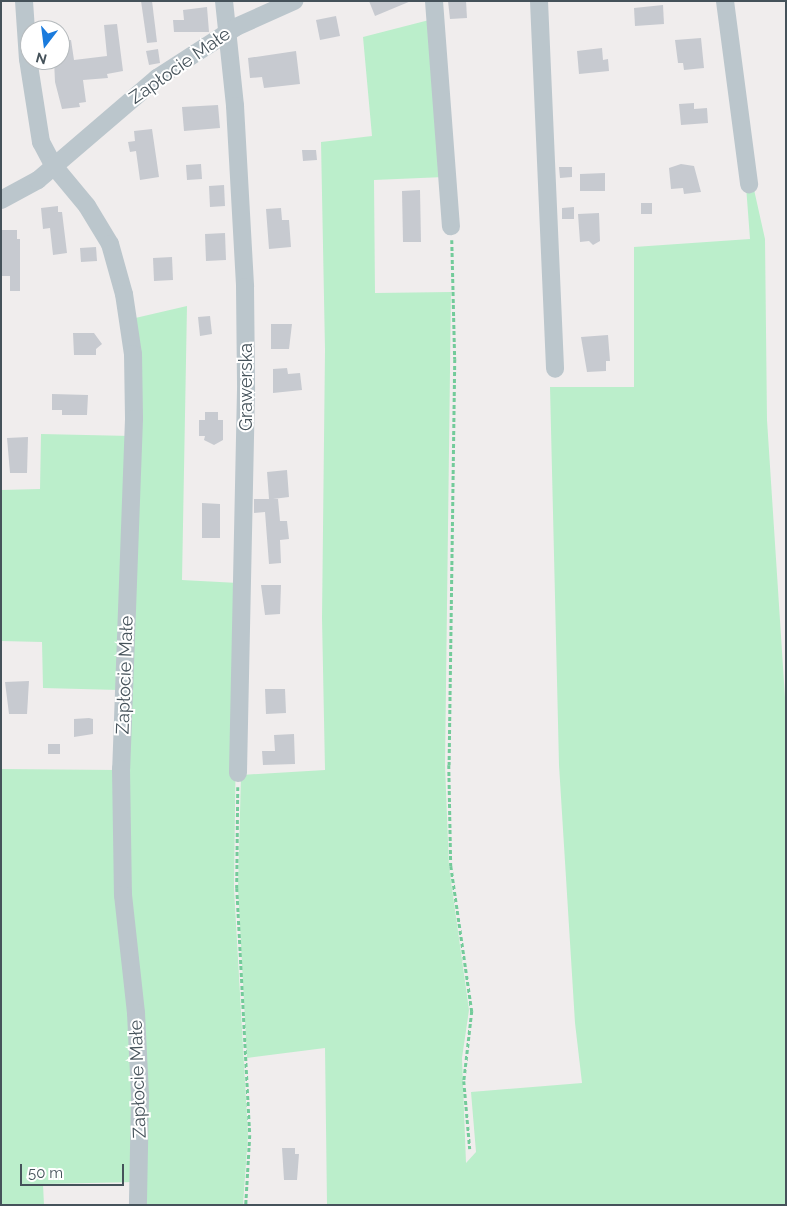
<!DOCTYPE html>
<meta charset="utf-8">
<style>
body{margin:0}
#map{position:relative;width:787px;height:1206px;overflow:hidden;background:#f0eded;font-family:Raleway,sans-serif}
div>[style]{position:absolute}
.green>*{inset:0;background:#bbeecb}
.building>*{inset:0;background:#c7cad0}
.path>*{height:2.5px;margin-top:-1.25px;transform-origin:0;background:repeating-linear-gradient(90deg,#73cb9a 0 4px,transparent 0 6.5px)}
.minor>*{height:18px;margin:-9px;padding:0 9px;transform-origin:9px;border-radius:9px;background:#bbc6cc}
span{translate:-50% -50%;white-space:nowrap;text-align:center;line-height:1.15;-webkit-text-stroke:4px #fff;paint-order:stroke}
.street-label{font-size:18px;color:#45525a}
.frame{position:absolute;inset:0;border:2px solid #45525a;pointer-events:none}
.north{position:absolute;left:20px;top:20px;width:50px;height:50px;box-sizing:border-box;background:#fff;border:1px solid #b5babd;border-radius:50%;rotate:195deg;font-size:14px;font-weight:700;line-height:20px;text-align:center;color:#45525a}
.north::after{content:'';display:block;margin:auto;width:18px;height:22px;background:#1a7bdd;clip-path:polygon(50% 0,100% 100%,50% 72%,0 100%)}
.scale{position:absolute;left:20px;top:1164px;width:104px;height:22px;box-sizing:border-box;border:2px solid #45525a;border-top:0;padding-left:6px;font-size:15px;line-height:18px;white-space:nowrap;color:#45525a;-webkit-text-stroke:4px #fff;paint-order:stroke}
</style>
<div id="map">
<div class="green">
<i style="clip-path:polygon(433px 19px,444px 177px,374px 180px,375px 293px,451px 292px,445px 765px,449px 867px,469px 1010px,462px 1058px,466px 1163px,476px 1152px,471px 1092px,582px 1083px,575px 1023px,559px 765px,550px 387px,634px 387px,634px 247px,750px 239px,746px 186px,753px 185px,765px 239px,767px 420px,786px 713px,786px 1205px,327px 1205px,325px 1048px,247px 1058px,238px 888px,241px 775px,325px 770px,322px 618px,325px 350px,321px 142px,372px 136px,363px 37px)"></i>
<i style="clip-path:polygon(187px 306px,182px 580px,238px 583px,234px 888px,248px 1135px,243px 1205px,141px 1205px,126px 895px,131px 319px)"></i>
<i style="clip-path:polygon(41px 434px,131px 436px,119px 690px,43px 688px,42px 642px,1px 641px,1px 490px,40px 489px)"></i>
<i style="clip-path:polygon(1px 769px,118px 770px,133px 1012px,136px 1182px,43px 1184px,44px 1205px,1px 1205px)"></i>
</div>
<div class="building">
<i style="clip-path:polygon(141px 1px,152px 1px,157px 42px,147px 43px)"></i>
<i style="clip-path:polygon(369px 1px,411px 1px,375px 16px)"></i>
<i style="clip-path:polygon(448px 1px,466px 1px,467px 18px,450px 19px)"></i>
<i style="clip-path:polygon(663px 5px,664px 24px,635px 26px,634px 8px)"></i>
<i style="clip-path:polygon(207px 7px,209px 32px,174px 32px,173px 20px,184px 20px,183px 10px)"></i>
<i style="clip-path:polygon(336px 16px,340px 36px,320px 40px,316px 20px)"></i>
<i style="clip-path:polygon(117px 24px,123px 71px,107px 74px,108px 78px,83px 80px,86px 102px,79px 103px,80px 107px,62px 109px,55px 82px,54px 60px,60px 60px,60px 41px,71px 40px,74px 60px,107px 56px,104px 25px)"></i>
<i style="clip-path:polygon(701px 38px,704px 68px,684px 70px,683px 63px,678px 63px,675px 40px)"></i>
<i style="clip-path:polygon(602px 48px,603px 60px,608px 59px,609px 71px,579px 74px,577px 51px)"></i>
<i style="clip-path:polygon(158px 49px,160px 63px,149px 65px,146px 51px)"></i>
<i style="clip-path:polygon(296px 51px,300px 84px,264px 88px,262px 77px,250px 78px,248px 58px)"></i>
<i style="clip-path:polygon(694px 103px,694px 109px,707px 108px,708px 123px,681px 125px,679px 104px)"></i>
<i style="clip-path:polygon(218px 105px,220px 128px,184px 131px,182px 107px)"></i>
<i style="clip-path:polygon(152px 129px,159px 177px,140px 180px,136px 151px,130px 152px,128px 142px,135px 141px,134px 131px)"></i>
<i style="clip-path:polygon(302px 150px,316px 150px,317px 160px,303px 161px)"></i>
<i style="clip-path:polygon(201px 164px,202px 179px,187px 180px,186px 165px)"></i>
<i style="clip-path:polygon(681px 164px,694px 166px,701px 192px,684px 194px,683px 188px,671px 189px,669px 168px)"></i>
<i style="clip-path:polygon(559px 167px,572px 167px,572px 177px,560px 178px)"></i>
<i style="clip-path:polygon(605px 173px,605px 191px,580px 191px,580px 174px)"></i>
<i style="clip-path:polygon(224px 185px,225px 206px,210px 207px,209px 186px)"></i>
<i style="clip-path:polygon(420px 190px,421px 242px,403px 242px,402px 191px)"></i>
<i style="clip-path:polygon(641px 203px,652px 203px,652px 214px,641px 214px)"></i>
<i style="clip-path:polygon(58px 206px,58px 212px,62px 212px,67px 253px,53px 255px,50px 228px,43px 229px,41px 208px)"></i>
<i style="clip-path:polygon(574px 207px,574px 219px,562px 219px,562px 208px)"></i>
<i style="clip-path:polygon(281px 208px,282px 220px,289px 220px,291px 247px,269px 249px,266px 209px)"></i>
<i style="clip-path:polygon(599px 213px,600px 241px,593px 245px,589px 241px,580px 242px,578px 214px)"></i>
<i style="clip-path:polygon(1px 230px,17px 230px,17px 239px,20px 239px,20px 291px,10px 291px,10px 276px,1px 276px)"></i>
<i style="clip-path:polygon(225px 233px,226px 260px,206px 261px,205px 234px)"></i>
<i style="clip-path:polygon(96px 247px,97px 261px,81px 262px,80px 248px)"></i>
<i style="clip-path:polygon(172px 257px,173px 280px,154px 281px,153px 258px)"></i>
<i style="clip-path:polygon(210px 316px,212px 334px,200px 336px,198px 317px)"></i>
<i style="clip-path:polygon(271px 324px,292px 324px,289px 349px,271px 349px)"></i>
<i style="clip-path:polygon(73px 333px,94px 333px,102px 344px,96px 349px,96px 355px,74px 355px)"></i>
<i style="clip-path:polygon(608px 335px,610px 361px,606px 361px,606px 371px,587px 372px,581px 337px)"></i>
<i style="clip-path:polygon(287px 368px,288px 374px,300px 373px,302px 390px,273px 393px,273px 369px)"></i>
<i style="clip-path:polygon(52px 394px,88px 395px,87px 415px,62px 415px,62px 410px,52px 410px)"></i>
<i style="clip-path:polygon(205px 412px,218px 412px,218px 420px,223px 420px,223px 440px,214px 445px,204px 440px,205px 436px,199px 436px,199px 420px,205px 420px)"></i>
<i style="clip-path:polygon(28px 437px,27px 473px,10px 473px,7px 438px)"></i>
<i style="clip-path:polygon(287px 470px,289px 497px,273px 499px,278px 499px,280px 521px,287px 521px,289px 539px,280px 540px,281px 563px,269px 564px,265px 512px,254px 513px,254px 499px,269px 499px,267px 472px)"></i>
<i style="clip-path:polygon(202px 503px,220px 504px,220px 538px,202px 538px)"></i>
<i style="clip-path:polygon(261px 585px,281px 585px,280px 614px,265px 615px)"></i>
<i style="clip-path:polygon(29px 681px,27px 714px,9px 714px,5px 682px)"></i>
<i style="clip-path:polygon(265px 689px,285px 689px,286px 713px,266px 714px)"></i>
<i style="clip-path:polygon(89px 718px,93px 719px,93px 734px,74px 737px,74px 719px)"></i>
<i style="clip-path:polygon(294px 734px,295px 764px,263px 765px,262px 751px,275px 751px,274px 735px)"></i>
<i style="clip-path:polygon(48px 744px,60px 744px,60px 754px,48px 754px)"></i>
<i style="clip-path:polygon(282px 1148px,295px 1148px,295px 1154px,299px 1154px,297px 1180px,284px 1180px)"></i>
</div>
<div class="path">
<i style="left:452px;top:240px;width:119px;rotate:88.6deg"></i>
<i style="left:455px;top:359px;width:406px;rotate:90.8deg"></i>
<i style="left:449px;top:765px;width:101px;rotate:88.9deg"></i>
<i style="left:451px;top:866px;width:147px;rotate:81.8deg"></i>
<i style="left:472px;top:1011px;width:70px;rotate:96.5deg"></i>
<i style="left:464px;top:1081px;width:68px;rotate:85deg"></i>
<i style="left:238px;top:787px;width:101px;rotate:90.6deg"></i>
<i style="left:237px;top:888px;width:247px;rotate:87deg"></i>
<i style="left:250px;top:1135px;width:70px;rotate:93.3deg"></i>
</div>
<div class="minor">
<i style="left:24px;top:1px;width:58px;rotate:86.1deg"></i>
<i style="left:28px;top:59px;width:84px;rotate:81.1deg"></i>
<i style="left:41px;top:142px;width:26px;rotate:62deg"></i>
<i style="left:53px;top:165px;width:53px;rotate:50.3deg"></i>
<i style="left:87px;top:206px;width:44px;rotate:58.8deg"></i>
<i style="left:110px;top:244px;width:52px;rotate:74.4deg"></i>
<i style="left:124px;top:294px;width:61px;rotate:81.5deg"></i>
<i style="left:133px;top:354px;width:65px;rotate:89.1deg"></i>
<i style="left:134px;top:419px;width:350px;rotate:92.1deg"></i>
<i style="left:121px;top:769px;width:126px;rotate:89.1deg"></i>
<i style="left:123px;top:895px;width:119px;rotate:83.7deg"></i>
<i style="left:136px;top:1013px;width:83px;rotate:87.2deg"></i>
<i style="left:140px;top:1096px;width:109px;rotate:91.1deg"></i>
<i style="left:224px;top:1px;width:106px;rotate:84deg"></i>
<i style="left:235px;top:106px;width:181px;rotate:86.8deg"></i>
<i style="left:245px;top:287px;width:103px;rotate:89.4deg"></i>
<i style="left:246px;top:390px;width:383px;rotate:91.2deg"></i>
<i style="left:434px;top:1px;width:226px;rotate:85.7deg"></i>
<i style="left:539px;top:1px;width:368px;rotate:87.5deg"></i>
<i style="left:725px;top:1px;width:185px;rotate:82.5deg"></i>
<i style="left:1px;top:200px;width:42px;rotate:-28.4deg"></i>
<i style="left:38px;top:180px;width:157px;rotate:-40.6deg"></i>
<i style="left:157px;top:78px;width:94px;rotate:-32.8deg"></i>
<i style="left:236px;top:27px;width:64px;rotate:-24.1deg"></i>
</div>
<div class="street-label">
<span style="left:180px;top:66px;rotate:-35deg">Zapłocie Małe</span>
<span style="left:246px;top:387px;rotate:-90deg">Grawerska</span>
<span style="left:125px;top:675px;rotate:-88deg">Zapłocie Małe</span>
<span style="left:138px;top:1079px;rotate:-92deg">Zapłocie Małe</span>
</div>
<div class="frame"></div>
<div class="north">N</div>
<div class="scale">50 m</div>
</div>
